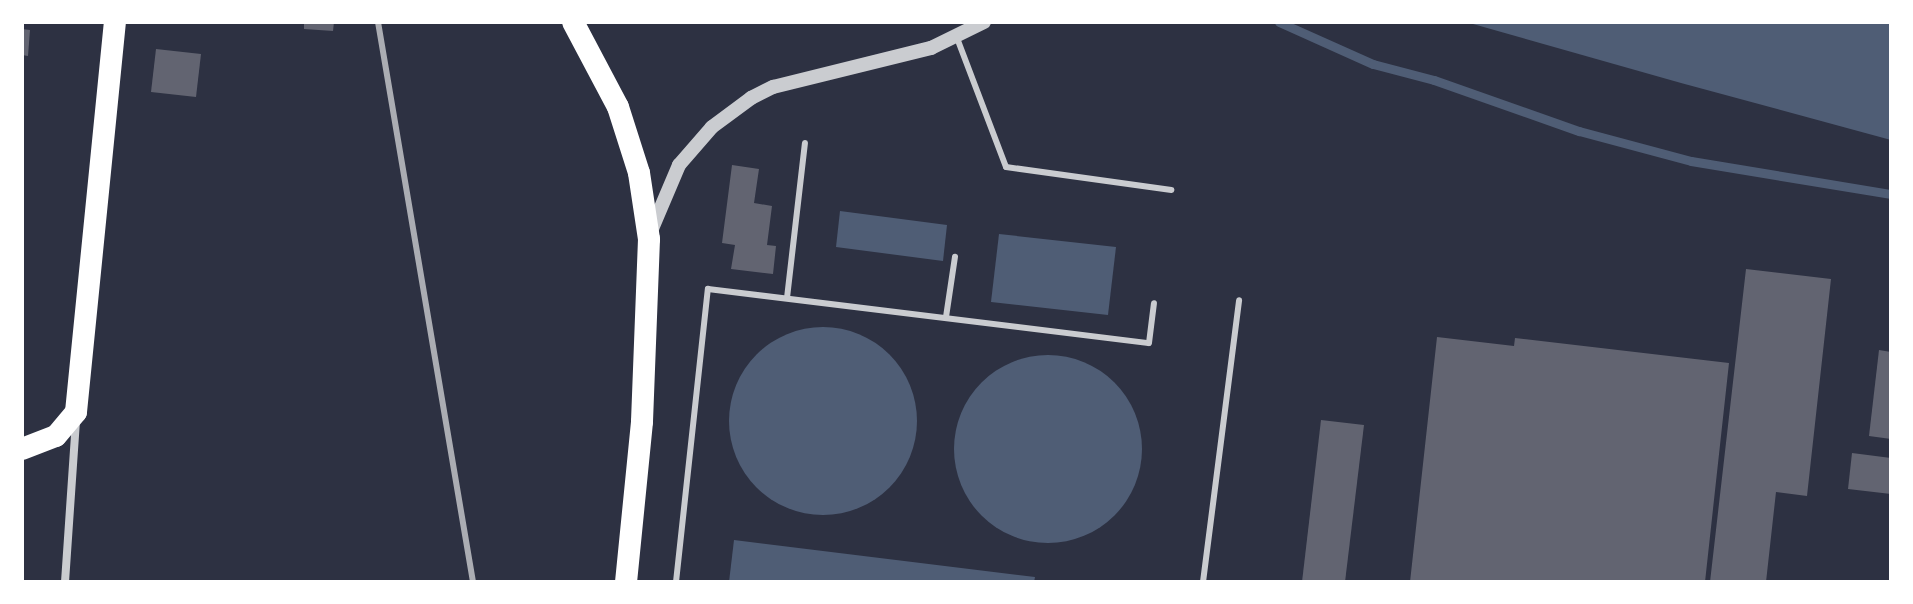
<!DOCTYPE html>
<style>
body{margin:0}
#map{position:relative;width:1913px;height:604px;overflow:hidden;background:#2d3142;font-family:Helvetica,sans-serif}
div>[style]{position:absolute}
.water>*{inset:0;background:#4f5d75}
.round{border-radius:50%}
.stream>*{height:9px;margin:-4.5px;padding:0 4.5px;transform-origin:4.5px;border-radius:4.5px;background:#4f5d75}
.building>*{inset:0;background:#626471}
.service>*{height:6px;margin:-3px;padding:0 3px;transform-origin:3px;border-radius:3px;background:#caccd0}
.minor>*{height:8px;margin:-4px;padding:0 4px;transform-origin:4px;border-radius:4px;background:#caccd0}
.tertiary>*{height:14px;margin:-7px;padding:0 7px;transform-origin:7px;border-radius:7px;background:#caccd0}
.trunk>*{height:22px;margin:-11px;padding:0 11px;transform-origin:11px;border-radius:11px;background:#fff}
.rail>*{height:6px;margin:-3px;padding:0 3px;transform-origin:3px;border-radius:3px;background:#abadb3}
span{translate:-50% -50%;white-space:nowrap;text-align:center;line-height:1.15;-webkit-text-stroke:8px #fff;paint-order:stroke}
.frame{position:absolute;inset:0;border:24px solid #fff;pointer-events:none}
</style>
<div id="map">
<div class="water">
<i style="clip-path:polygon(1466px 22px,1891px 22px,1891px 140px,1681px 83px)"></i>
<i style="clip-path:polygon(840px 211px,947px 225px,943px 261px,836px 247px)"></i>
<i style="clip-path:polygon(999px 234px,1116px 247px,1108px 315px,991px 302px)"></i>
<i class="round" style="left:729px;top:327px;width:188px;height:188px"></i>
<i class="round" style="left:954px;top:355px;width:188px;height:188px"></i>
<i style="clip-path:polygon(734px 540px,1035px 577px,1034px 582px,729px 582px)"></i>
</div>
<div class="stream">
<i style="left:1279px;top:22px;width:103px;rotate:24.1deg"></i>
<i style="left:1373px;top:64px;width:63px;rotate:14.7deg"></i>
<i style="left:1434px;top:80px;width:154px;rotate:19.4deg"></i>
<i style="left:1579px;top:131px;width:116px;rotate:15deg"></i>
<i style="left:1691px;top:161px;width:203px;rotate:9.4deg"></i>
</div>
<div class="building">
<i style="clip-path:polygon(304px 22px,334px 22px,333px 31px,304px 29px)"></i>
<i style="clip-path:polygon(22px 29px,30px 30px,28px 56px,22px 55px)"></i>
<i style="clip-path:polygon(156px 49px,201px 54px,196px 97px,151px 92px)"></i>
<i style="clip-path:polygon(732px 165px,759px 169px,754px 203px,772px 206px,767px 245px,776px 246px,773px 274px,731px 269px,735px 245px,722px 243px)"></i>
<i style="clip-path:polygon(1746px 269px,1831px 279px,1807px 496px,1776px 492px,1766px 582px,1710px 582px)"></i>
<i style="clip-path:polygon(1437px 337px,1514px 346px,1515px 338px,1729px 363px,1705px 582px,1410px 582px)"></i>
<i style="clip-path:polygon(1879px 350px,1891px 352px,1891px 439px,1869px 436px)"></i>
<i style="clip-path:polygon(1321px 420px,1364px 425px,1345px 582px,1302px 582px)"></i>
<i style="clip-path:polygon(1852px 453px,1891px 458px,1891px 494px,1848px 489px)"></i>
</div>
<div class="service">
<i style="left:957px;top:38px;width:138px;rotate:69.2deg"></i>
<i style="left:1006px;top:167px;width:167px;rotate:7.9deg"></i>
<i style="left:787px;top:298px;width:156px;rotate:-83.4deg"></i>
<i style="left:946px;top:317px;width:61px;rotate:-81.5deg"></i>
<i style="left:676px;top:582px;width:295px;rotate:-83.8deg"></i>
<i style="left:708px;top:289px;width:444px;rotate:7deg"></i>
<i style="left:1149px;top:343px;width:40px;rotate:-82.9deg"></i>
<i style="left:1203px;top:582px;width:284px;rotate:-82.7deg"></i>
</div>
<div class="minor">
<i style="left:65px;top:582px;width:162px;rotate:-86.1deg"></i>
</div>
<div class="tertiary">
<i style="left:651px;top:231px;width:72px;rotate:-67deg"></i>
<i style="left:679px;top:165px;width:50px;rotate:-49deg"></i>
<i style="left:712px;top:127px;width:49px;rotate:-36.6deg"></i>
<i style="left:751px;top:98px;width:25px;rotate:-27deg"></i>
<i style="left:773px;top:87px;width:163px;rotate:-13.9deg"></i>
<i style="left:931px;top:48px;width:59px;rotate:-26.1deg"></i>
</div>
<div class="trunk">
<i style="left:573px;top:22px;width:96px;rotate:62.1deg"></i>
<i style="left:618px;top:107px;width:69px;rotate:72.3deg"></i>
<i style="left:639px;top:173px;width:67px;rotate:81.4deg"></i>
<i style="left:649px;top:239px;width:183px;rotate:92.2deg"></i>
<i style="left:642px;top:422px;width:161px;rotate:95.7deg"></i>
<i style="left:22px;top:449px;width:36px;rotate:-21deg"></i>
<i style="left:56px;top:436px;width:31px;rotate:-50deg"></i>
<i style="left:76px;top:412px;width:392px;rotate:-84.3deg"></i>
</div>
<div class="rail">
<i style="left:378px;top:22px;width:568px;rotate:80.37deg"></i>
</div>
<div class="frame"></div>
</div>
